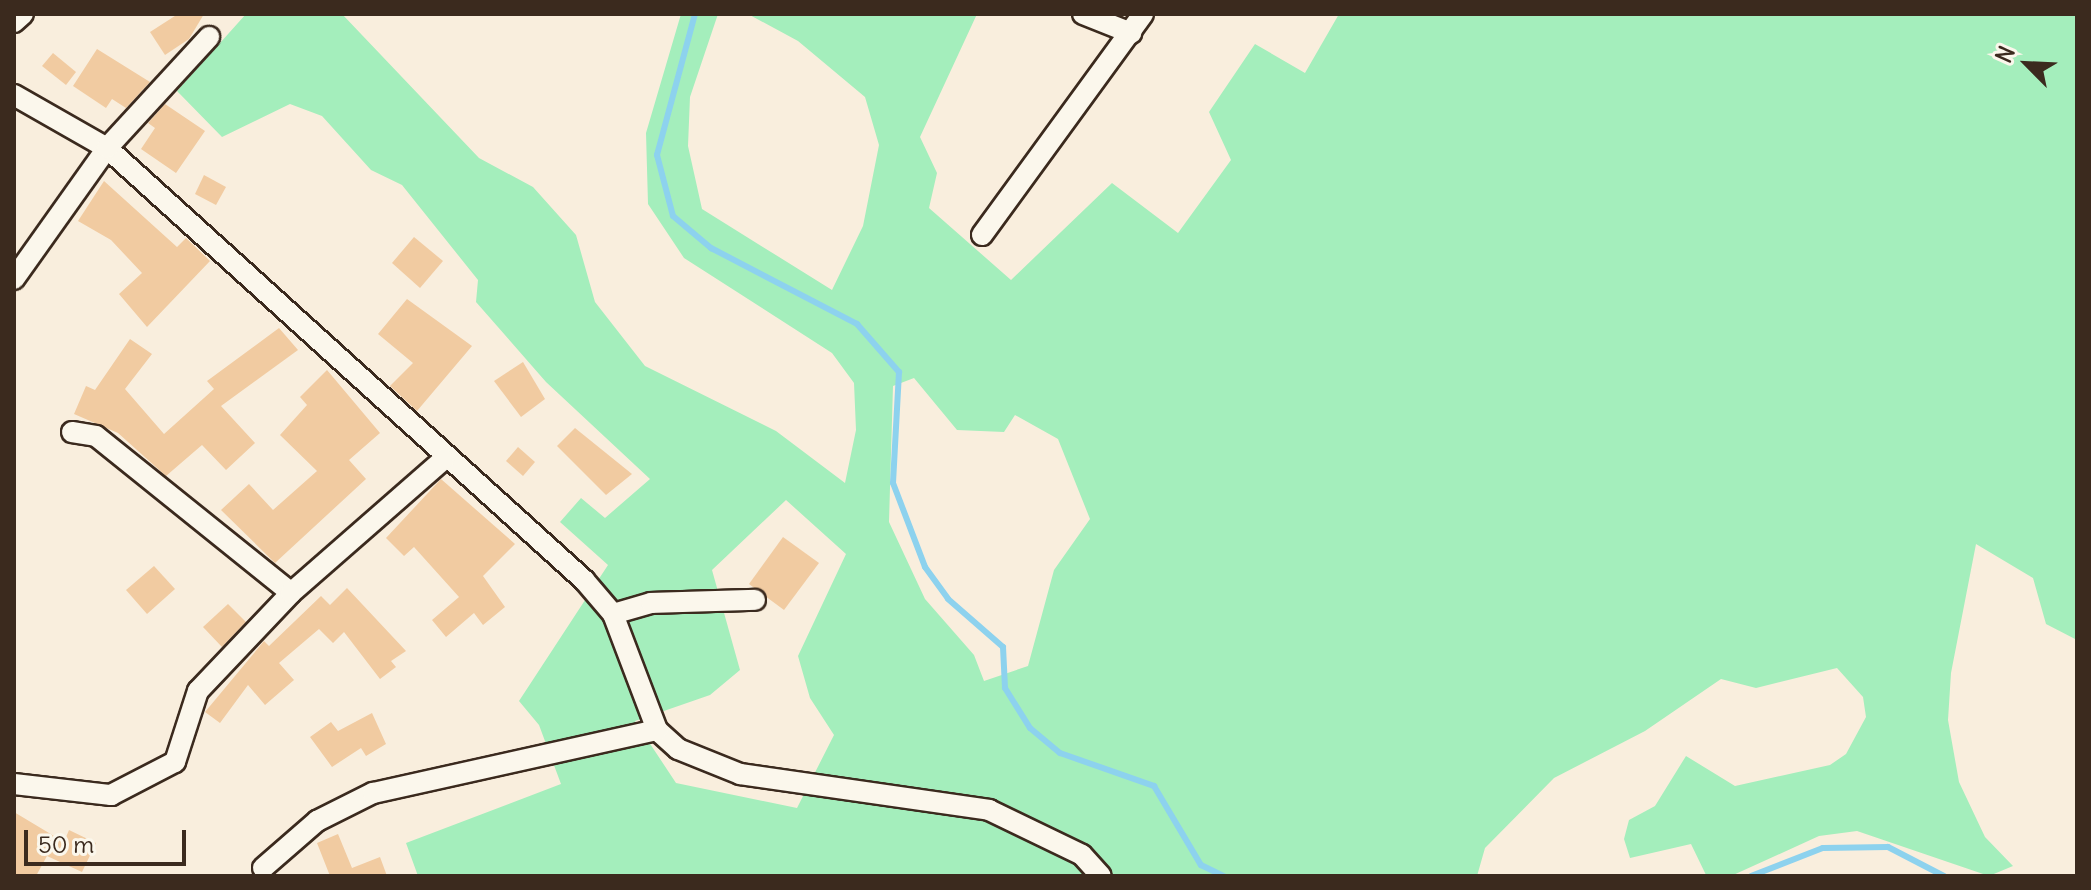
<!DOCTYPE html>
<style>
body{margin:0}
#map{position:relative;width:2091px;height:890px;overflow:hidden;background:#f9eedd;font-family:Delius,sans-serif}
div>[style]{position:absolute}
.green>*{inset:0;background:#a4eebc}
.stream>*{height:6px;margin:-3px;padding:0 3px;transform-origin:3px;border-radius:3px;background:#8dd2ee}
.building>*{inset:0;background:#f1cba1}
.roads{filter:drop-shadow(2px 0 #3b2a1e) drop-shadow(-2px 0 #3b2a1e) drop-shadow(0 2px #3b2a1e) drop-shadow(0 -2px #3b2a1e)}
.street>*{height:20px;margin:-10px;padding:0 10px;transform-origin:10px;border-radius:10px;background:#fbf7ec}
span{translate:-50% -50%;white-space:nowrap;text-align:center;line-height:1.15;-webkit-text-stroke:6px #fbf7ec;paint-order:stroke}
.frame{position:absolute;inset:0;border:16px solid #3b2a1e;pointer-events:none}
.north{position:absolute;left:1987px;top:24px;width:80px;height:80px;-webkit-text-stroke:6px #fbf7ec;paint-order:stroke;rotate:294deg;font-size:22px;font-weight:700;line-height:32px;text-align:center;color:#3b2a1e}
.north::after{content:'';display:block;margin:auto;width:28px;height:36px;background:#3b2a1e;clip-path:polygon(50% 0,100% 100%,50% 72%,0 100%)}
.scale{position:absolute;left:24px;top:830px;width:162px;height:36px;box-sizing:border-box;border:4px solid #3b2a1e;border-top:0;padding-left:10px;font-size:24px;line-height:28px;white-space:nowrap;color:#3b2a1e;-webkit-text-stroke:6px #fbf7ec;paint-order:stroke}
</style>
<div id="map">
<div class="green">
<i style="clip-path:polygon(evenodd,246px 14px,342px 14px,479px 158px,533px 187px,576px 235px,595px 302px,645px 366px,776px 431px,845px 483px,856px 430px,854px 383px,832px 353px,684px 258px,648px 204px,646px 133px,681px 14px,718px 14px,690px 97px,688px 146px,702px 209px,832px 290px,863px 226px,879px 145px,865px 97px,798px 41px,748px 14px,977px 14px,920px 137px,937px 173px,929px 208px,1011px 280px,1112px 183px,1178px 233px,1231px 160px,1209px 112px,1255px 44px,1305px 73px,1339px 14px,2077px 14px,2077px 640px,2046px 624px,2033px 578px,1976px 544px,1951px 673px,1948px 720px,1959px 782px,1985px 837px,2013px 866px,1989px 876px,1857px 831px,1819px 836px,1731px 876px,1706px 875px,1691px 844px,1630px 858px,1624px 839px,1629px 820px,1655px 806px,1686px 756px,1735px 786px,1830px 765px,1846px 754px,1866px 717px,1863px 697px,1837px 668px,1756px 688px,1721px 679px,1645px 731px,1554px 778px,1485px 848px,1477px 876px,418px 876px,406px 843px,561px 784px,539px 725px,519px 701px,608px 565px,560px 522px,581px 498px,605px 518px,650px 479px,546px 382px,476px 302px,478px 280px,402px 185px,371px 170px,322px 116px,290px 104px,222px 137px,177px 91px,246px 14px,914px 378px,957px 430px,1004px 432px,1015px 415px,1058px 439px,1090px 519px,1054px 570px,1028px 666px,984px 681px,974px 655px,925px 599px,889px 522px,893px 386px,914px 378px,246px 14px,786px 500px,846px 554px,798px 656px,810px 698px,834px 735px,797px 808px,676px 783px,635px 721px,710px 695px,740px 670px,712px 570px,786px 500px)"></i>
</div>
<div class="stream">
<i style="left:695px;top:14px;width:146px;rotate:105.1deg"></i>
<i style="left:657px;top:155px;width:63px;rotate:75.3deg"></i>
<i style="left:673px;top:216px;width:50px;rotate:40.1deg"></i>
<i style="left:711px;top:248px;width:165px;rotate:27.5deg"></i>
<i style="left:857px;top:324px;width:64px;rotate:48.8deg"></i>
<i style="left:899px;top:372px;width:111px;rotate:93.1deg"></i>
<i style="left:893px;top:483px;width:90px;rotate:69.1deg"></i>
<i style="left:925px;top:567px;width:39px;rotate:54deg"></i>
<i style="left:948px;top:599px;width:73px;rotate:41.1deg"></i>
<i style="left:1003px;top:647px;width:41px;rotate:87.2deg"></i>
<i style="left:1005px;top:688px;width:47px;rotate:58deg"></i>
<i style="left:1030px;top:728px;width:39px;rotate:40deg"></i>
<i style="left:1060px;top:753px;width:100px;rotate:19.3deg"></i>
<i style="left:1154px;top:786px;width:92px;rotate:59.3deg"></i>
<i style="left:1201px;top:865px;width:25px;rotate:26deg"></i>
<i style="left:1751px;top:876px;width:77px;rotate:-21.3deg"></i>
<i style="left:1823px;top:848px;width:65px;rotate:-0.9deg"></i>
<i style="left:1888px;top:847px;width:63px;rotate:27.4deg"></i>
</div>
<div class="building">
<i style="clip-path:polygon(178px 14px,204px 14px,189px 39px,165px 55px,150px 32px)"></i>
<i style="clip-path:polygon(97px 49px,150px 82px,126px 108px,112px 99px,106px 108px,73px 86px)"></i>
<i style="clip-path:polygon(53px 53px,76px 72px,66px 85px,42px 66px)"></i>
<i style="clip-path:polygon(165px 104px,205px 131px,176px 173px,141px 149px,155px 128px,148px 123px)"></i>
<i style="clip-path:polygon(204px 175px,226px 187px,216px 205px,195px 194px)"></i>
<i style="clip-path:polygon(104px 181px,177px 247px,186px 238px,210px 261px,147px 327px,119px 294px,142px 273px,111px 240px,78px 221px)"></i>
<i style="clip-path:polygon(414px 237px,443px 261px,420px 288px,392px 263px)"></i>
<i style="clip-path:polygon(407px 299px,472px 346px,417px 411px,390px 386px,413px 363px,378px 334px)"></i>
<i style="clip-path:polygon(279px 328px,298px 350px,221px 406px,255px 443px,226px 470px,202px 445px,166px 476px,118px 433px,74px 414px,86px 386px,95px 390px,130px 339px,152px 354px,125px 389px,164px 434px,214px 389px,207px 381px)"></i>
<i style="clip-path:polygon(523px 362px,545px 399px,521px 417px,494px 381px)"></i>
<i style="clip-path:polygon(327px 370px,380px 433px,349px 460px,366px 479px,275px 563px,221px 510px,249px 484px,273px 510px,317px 471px,280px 435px,307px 405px,300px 397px)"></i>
<i style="clip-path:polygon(575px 428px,632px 474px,606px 495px,557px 446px)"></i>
<i style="clip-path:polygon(518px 447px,535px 462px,523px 476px,506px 461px)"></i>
<i style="clip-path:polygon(441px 479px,515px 544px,483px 576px,505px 607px,483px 625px,474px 613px,446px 637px,432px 620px,459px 597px,414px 547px,404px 556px,386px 538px)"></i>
<i style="clip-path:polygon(783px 537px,819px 563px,784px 610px,749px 584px)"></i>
<i style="clip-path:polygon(154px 566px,175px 589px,147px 614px,126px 590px)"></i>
<i style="clip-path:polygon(347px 588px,406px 651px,391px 661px,396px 667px,380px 679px,344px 632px,333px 643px,319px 629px,279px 663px,294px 680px,265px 705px,248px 685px,220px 723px,205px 712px,264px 641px,269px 646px,321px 596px,330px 605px)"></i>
<i style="clip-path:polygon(228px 604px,246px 622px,222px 647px,203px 627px)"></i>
<i style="clip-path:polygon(372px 713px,386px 744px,366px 756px,361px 748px,332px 767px,310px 737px,331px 722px,338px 731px)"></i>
<i style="clip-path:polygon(14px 812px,64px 842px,69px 830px,96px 843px,82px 872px,47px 856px,36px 876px,14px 876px)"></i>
<i style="clip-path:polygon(338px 834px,352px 868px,380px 857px,387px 876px,330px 876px,317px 843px)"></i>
</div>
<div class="roads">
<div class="street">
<i style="left:1083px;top:14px;width:52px;rotate:21.6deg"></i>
<i style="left:14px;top:22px;width:12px;rotate:-42deg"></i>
<i style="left:14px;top:95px;width:107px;rotate:29.7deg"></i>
<i style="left:107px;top:148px;width:644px;rotate:42.17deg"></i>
<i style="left:584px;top:580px;width:45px;rotate:49.5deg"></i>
<i style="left:613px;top:614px;width:124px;rotate:69.2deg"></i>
<i style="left:657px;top:730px;width:28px;rotate:42deg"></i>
<i style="left:678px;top:749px;width:67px;rotate:22deg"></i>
<i style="left:740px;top:774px;width:252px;rotate:8.2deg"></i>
<i style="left:989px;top:810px;width:103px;rotate:25.8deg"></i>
<i style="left:1082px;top:855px;width:28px;rotate:48deg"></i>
<i style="left:982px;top:235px;width:273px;rotate:-53.9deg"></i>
<i style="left:14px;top:279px;width:161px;rotate:-54.6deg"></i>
<i style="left:107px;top:148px;width:151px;rotate:-47.4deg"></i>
<i style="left:72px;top:432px;width:24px;rotate:9deg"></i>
<i style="left:96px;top:436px;width:250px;rotate:38.8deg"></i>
<i style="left:613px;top:614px;width:40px;rotate:-16deg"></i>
<i style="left:651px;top:603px;width:104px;rotate:-1.7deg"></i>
<i style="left:14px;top:784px;width:98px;rotate:6.5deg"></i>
<i style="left:111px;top:795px;width:72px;rotate:-27.3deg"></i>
<i style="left:175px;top:762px;width:75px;rotate:-72.1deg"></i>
<i style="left:198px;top:691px;width:135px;rotate:-46.5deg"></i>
<i style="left:291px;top:593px;width:203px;rotate:-41.2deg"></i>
<i style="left:263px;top:868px;width:72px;rotate:-41deg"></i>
<i style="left:317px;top:821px;width:63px;rotate:-26.6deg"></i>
<i style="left:373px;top:793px;width:291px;rotate:-12.5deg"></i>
</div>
</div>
<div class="frame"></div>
<div class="north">N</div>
<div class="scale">50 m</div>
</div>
